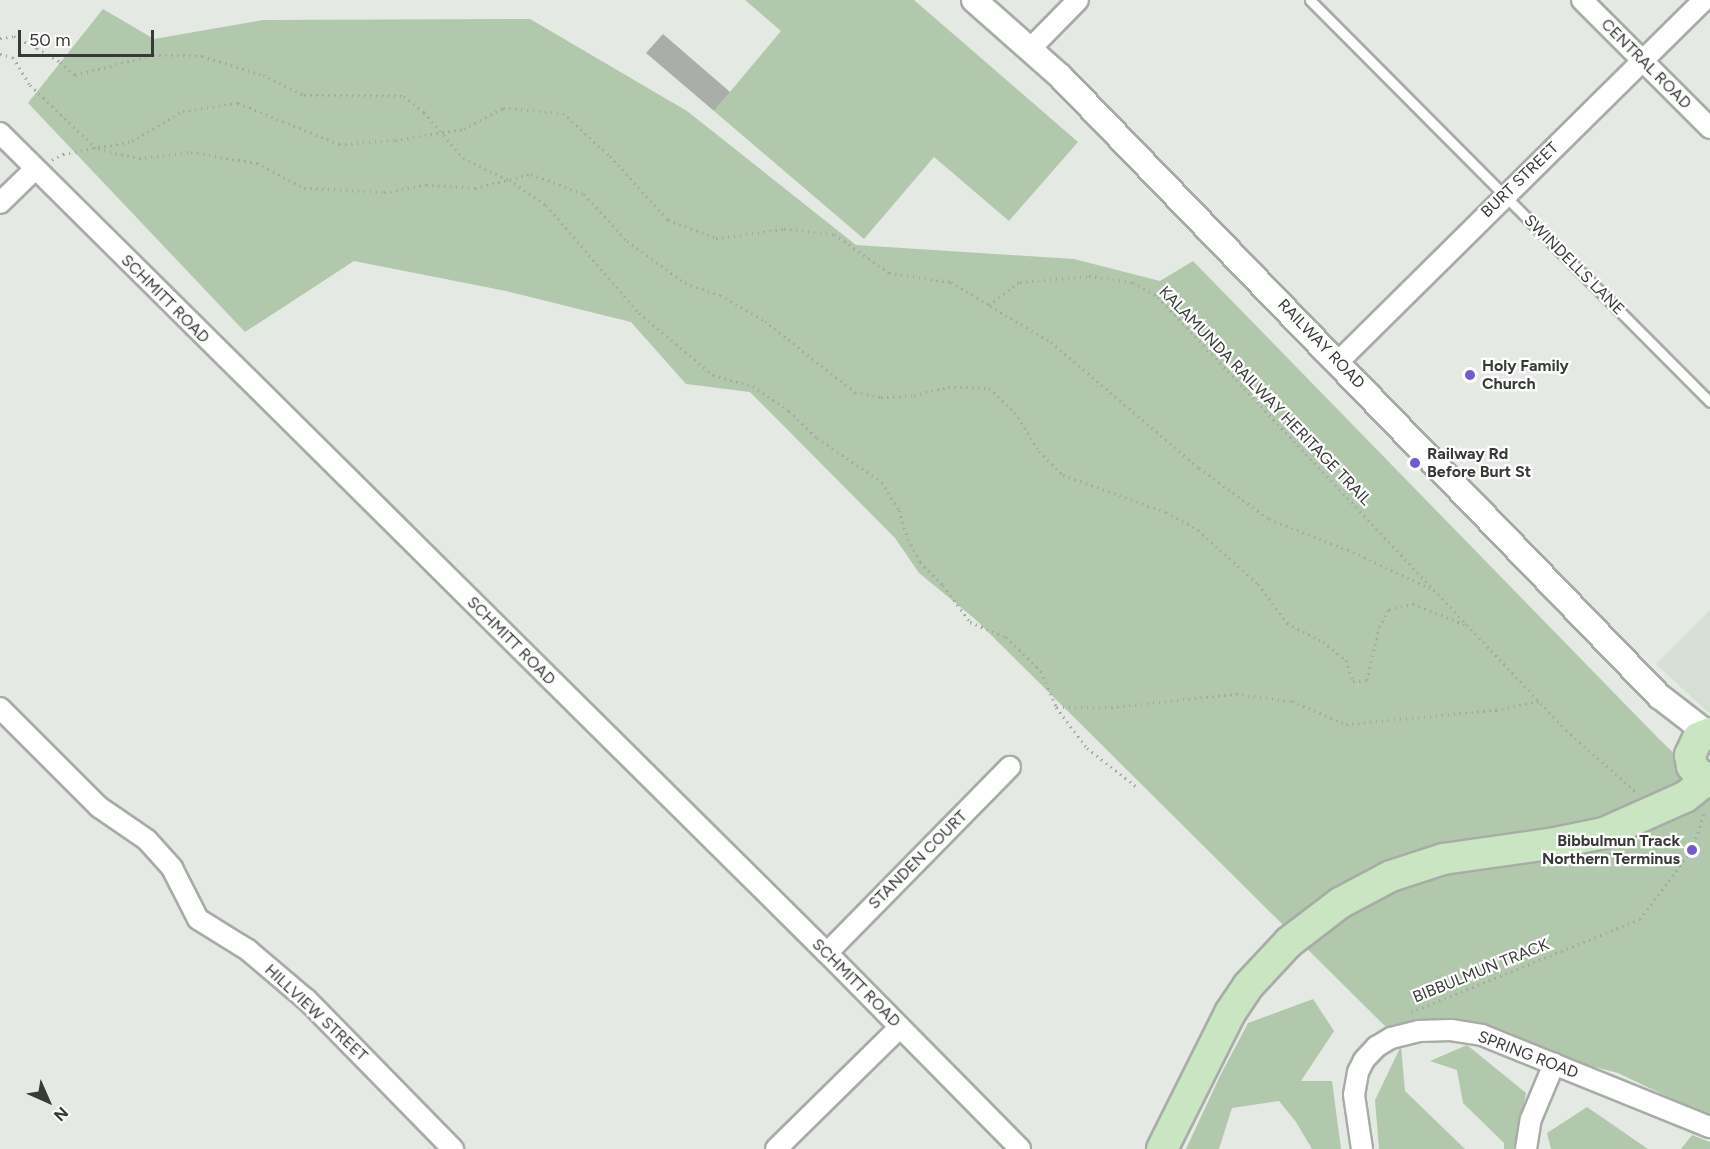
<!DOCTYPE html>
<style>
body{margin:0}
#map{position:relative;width:1710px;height:1149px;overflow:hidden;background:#e5e9e3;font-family:Figtree,sans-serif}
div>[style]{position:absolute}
.built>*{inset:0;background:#d5dfd3}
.green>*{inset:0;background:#b2c8ac}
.building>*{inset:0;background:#a9aea8}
.path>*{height:3px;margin-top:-1.5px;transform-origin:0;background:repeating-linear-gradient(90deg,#a5a9a4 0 1.5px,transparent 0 6px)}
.roads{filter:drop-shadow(2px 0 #a8aca7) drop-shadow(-2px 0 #a8aca7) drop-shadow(0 2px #a8aca7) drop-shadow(0 -2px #a8aca7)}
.service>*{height:9px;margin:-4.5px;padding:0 4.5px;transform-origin:4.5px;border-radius:4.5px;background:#fff}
.minor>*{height:20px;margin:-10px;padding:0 10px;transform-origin:10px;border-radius:10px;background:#fff}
.tertiary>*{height:24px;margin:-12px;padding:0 12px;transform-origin:12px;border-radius:12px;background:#fff}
.primary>*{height:30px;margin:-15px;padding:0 15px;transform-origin:15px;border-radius:15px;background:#cae5c2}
.dots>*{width:16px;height:16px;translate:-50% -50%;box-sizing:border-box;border:3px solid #fff;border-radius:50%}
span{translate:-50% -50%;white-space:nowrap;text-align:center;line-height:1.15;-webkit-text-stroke:4.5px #fff;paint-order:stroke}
.street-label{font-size:16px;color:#383a38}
.poi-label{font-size:16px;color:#383a38;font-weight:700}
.left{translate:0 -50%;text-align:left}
.right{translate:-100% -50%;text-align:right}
.north{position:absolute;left:18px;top:1071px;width:60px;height:60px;-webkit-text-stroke:4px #fff;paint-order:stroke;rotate:135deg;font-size:16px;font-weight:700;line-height:24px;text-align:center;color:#383a38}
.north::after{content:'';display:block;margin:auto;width:21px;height:27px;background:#383a38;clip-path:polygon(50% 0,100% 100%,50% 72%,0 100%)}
.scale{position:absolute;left:18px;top:30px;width:136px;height:27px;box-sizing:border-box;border:3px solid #383a38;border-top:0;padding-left:8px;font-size:18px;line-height:21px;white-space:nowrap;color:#383a38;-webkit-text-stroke:4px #fff;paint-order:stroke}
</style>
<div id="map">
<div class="built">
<i style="clip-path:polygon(1710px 610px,1710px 714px,1656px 664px)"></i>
</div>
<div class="green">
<i style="clip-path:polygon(745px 0,914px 0,1078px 142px,1009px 221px,934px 157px,864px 239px,714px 111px,781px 31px)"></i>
<i style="clip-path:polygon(103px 9px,154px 39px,263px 20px,530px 19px,687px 111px,856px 245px,1074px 259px,1160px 281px,1193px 261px,1658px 738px,1710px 788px,1710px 1117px,1618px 1073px,1555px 1057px,1462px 1022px,1397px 1038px,975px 619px,919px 573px,895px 538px,750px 392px,686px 384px,631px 322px,506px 291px,354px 261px,245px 332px,28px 103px)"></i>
<i style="clip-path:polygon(1313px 999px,1334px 1031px,1301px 1081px,1332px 1081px,1341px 1149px,1312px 1149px,1296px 1122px,1279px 1101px,1232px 1108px,1219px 1149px,1186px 1149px,1221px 1074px,1248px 1023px)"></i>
<i style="clip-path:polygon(1467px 1045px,1526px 1093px,1516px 1149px,1504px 1149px,1504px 1143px,1463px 1103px,1457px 1070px,1430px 1061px)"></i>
<i style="clip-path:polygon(1401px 1046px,1405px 1091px,1465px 1149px,1379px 1149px,1375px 1100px)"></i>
<i style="clip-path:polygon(1587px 1107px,1648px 1149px,1551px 1149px,1547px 1133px)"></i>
<i style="clip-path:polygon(1692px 1135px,1710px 1142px,1710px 1149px,1681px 1149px)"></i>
</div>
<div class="building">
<i style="clip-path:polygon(663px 34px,730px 92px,714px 111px,646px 53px)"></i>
</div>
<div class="path">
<i style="left:0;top:38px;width:14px;rotate:-8deg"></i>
<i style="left:14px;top:36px;width:26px;rotate:28deg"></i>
<i style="left:37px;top:48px;width:27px;rotate:31deg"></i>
<i style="left:60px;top:62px;width:20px;rotate:41deg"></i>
<i style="left:75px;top:75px;width:81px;rotate:-14.4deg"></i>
<i style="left:153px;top:55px;width:49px;rotate:1.2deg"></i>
<i style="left:202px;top:56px;width:64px;rotate:17.3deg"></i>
<i style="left:263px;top:75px;width:46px;rotate:26deg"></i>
<i style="left:304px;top:95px;width:100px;rotate:0.6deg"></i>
<i style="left:404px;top:96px;width:26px;rotate:39deg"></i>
<i style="left:424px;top:112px;width:60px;rotate:49.7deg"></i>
<i style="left:463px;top:158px;width:51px;rotate:25.6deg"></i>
<i style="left:509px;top:180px;width:45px;rotate:34deg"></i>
<i style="left:546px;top:205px;width:143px;rotate:49.3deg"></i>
<i style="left:639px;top:313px;width:97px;rotate:40deg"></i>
<i style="left:713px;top:375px;width:41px;rotate:15.4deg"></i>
<i style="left:753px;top:386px;width:44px;rotate:34.8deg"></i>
<i style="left:789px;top:411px;width:39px;rotate:44deg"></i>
<i style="left:817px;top:438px;width:78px;rotate:34.1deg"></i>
<i style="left:882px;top:482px;width:33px;rotate:59deg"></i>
<i style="left:899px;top:510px;width:30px;rotate:73deg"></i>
<i style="left:908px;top:539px;width:26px;rotate:62deg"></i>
<i style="left:920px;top:562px;width:33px;rotate:45deg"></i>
<i style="left:943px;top:585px;width:46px;rotate:53.9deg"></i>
<i style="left:970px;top:622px;width:39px;rotate:23deg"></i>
<i style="left:1006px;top:637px;width:49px;rotate:44.2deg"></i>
<i style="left:1041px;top:671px;width:39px;rotate:67deg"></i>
<i style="left:1056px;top:707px;width:51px;rotate:52.9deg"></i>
<i style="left:1087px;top:748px;width:63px;rotate:38deg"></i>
<i style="left:0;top:54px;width:13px;rotate:13deg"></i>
<i style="left:13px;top:57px;width:33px;rotate:59deg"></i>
<i style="left:30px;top:85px;width:91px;rotate:43.7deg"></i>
<i style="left:98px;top:149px;width:42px;rotate:12.4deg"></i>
<i style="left:139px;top:158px;width:52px;rotate:-6.6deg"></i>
<i style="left:191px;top:152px;width:67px;rotate:9.5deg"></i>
<i style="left:257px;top:163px;width:53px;rotate:28deg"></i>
<i style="left:304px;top:188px;width:80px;rotate:2.9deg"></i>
<i style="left:384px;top:192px;width:43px;rotate:-9.5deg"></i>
<i style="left:426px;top:185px;width:49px;rotate:3.5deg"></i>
<i style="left:475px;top:188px;width:58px;rotate:-14deg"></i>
<i style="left:531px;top:174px;width:57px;rotate:20.7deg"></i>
<i style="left:584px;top:194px;width:64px;rotate:47.5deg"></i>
<i style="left:627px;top:241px;width:72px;rotate:35.9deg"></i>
<i style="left:685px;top:283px;width:37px;rotate:19deg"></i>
<i style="left:720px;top:295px;width:52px;rotate:30deg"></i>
<i style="left:765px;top:321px;width:115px;rotate:38.3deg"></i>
<i style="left:855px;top:392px;width:26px;rotate:11deg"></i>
<i style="left:881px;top:397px;width:33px;rotate:-3deg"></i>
<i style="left:914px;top:395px;width:35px;rotate:-13deg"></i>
<i style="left:948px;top:387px;width:41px;rotate:1.4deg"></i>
<i style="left:989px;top:388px;width:35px;rotate:43deg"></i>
<i style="left:1015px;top:412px;width:46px;rotate:58.4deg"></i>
<i style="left:1039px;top:451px;width:34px;rotate:45deg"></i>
<i style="left:1063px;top:475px;width:109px;rotate:19.8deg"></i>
<i style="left:1166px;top:512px;width:37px;rotate:29deg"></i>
<i style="left:1198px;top:530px;width:81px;rotate:42deg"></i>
<i style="left:1258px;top:584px;width:49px;rotate:53.4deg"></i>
<i style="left:1287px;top:623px;width:41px;rotate:27.8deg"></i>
<i style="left:1323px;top:642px;width:29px;rotate:38deg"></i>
<i style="left:1346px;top:660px;width:22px;rotate:72deg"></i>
<i style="left:1353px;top:681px;width:14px;rotate:-4deg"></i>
<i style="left:1367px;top:680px;width:54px;rotate:-77.2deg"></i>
<i style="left:1379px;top:627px;width:21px;rotate:-61deg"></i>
<i style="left:1389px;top:609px;width:25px;rotate:-12deg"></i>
<i style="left:1413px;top:604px;width:57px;rotate:21.6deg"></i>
<i style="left:52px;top:160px;width:13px;rotate:-29deg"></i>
<i style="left:63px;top:154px;width:70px;rotate:-10.7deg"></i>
<i style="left:132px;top:141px;width:59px;rotate:-30.5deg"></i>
<i style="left:183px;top:111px;width:56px;rotate:-8.3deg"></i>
<i style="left:238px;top:103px;width:109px;rotate:22.1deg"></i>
<i style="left:339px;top:144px;width:56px;rotate:-4.1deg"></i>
<i style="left:395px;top:140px;width:70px;rotate:-9.1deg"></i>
<i style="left:464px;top:129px;width:44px;rotate:-28.3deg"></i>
<i style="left:503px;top:108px;width:60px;rotate:4.8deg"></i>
<i style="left:563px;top:113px;width:64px;rotate:42.5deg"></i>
<i style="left:610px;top:156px;width:86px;rotate:47.8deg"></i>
<i style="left:668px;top:220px;width:51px;rotate:20.6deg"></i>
<i style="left:716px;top:238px;width:69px;rotate:-7.5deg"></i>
<i style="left:784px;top:229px;width:50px;rotate:5.7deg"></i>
<i style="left:834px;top:234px;width:67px;rotate:35.3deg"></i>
<i style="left:889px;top:273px;width:63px;rotate:8.3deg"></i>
<i style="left:951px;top:282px;width:44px;rotate:31.2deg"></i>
<i style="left:989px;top:305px;width:39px;rotate:-37deg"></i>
<i style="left:1020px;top:282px;width:69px;rotate:-5deg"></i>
<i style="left:1089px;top:276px;width:44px;rotate:7.8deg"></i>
<i style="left:1133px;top:282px;width:29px;rotate:31deg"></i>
<i style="left:1158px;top:297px;width:595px;rotate:46.7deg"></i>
<i style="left:1566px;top:730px;width:94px;rotate:41.5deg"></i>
<i style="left:990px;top:306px;width:71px;rotate:30.5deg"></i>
<i style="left:1051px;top:342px;width:194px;rotate:40.4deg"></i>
<i style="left:1199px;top:468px;width:87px;rotate:36.1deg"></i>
<i style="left:1269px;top:519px;width:90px;rotate:21.4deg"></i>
<i style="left:1353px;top:552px;width:85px;rotate:25.1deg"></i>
<i style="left:1057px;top:707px;width:54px"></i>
<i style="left:1111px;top:707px;width:126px;rotate:-5.9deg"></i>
<i style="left:1236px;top:694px;width:56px;rotate:7.1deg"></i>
<i style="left:1292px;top:701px;width:59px;rotate:23.1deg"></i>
<i style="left:1346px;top:724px;width:151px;rotate:-5.3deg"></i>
<i style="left:1496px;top:710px;width:45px;rotate:-11.6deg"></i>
<i style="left:1411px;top:1012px;width:247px;rotate:-22.1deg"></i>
<i style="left:1640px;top:919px;width:86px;rotate:-53deg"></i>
<i style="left:1692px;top:850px;width:41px;rotate:-71.6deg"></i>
</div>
<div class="roads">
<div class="service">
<i style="left:1310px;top:0;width:567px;rotate:45.14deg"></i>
</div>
<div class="minor">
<i style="left:1582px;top:0;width:181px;rotate:45deg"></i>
<i style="left:1031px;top:48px;width:67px;rotate:-45.6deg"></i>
<i style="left:0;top:133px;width:1165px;rotate:44.76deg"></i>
<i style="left:827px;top:953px;width:275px;rotate:45.4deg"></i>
<i style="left:0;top:203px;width:49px;rotate:-44.2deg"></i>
<i style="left:1338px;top:362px;width:515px;rotate:-44.69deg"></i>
<i style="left:0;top:708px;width:140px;rotate:45deg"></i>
<i style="left:99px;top:807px;width:58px;rotate:34.5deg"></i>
<i style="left:147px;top:840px;width:38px;rotate:48deg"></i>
<i style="left:172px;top:868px;width:57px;rotate:63deg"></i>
<i style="left:198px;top:919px;width:59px;rotate:31.8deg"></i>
<i style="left:248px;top:950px;width:77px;rotate:40.3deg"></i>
<i style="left:307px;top:1000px;width:209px;rotate:45.6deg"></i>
<i style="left:827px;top:953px;width:261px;rotate:-45.5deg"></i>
<i style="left:776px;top:1149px;width:173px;rotate:-44.5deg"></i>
<i style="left:1362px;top:1149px;width:55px;rotate:-98.4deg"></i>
<i style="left:1354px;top:1095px;width:23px;rotate:-80deg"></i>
<i style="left:1358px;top:1072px;width:13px;rotate:-63deg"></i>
<i style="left:1364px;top:1060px;width:18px;rotate:-47deg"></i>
<i style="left:1376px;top:1047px;width:17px;rotate:-31deg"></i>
<i style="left:1391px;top:1038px;width:29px;rotate:-14deg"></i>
<i style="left:1419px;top:1031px;width:32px;rotate:-2deg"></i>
<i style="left:1451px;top:1030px;width:31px;rotate:9deg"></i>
<i style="left:1482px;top:1035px;width:246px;rotate:22deg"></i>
<i style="left:1526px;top:1149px;width:30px;rotate:-81deg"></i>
<i style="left:1531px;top:1119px;width:60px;rotate:-67.3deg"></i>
</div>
<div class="tertiary">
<i style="left:974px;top:0;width:116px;rotate:41.5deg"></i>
<i style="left:1061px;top:77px;width:861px;rotate:45.99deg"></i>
<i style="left:1659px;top:696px;width:61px;rotate:37.6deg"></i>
</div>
<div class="primary">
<i style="left:1710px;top:733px;width:13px;rotate:157deg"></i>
<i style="left:1698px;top:738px;width:19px;rotate:115deg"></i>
<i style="left:1690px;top:755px;width:11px;rotate:80deg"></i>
<i style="left:1692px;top:766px;width:10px;rotate:53deg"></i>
<i style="left:1698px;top:774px;width:13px;rotate:23deg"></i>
<i style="left:1162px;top:1149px;width:152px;rotate:-63.4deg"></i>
<i style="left:1230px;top:1013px;width:32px;rotate:-56deg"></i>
<i style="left:1248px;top:986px;width:60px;rotate:-47deg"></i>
<i style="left:1289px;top:942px;width:64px;rotate:-37.4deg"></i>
<i style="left:1340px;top:903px;width:58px;rotate:-27.9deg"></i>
<i style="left:1391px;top:876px;width:55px;rotate:-18.1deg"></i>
<i style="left:1443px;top:859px;width:108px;rotate:-8deg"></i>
<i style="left:1550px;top:844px;width:55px;rotate:-11.5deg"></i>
<i style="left:1604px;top:833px;width:89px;rotate:-24deg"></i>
<i style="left:1685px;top:797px;width:29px;rotate:-38deg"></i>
</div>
</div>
<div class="dots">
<i style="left:1470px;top:375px;background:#7359d3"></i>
<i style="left:1415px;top:463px;background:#7359d3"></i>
<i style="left:1692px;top:850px;background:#7359d3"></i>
</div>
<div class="street-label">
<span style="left:1646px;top:64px;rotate:45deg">CENTRAL ROAD</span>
<span style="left:1520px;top:180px;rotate:-44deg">BURT STREET</span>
<span style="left:1574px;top:265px;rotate:45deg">SWINDELLS LANE</span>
<span style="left:165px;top:299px;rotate:45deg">SCHMITT ROAD</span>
<span style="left:1321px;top:344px;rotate:46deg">RAILWAY ROAD</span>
<span style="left:1265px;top:396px;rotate:46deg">KALAMUNDA RAILWAY HERITAGE TRAIL</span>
<span style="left:511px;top:641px;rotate:45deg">SCHMITT ROAD</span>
<span style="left:918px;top:860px;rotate:-45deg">STANDEN COURT</span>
<span style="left:1481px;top:971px;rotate:-22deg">BIBBULMUN TRACK</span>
<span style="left:856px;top:983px;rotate:45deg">SCHMITT ROAD</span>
<span style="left:316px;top:1013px;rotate:43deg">HILLVIEW STREET</span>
<span style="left:1528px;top:1055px;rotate:21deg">SPRING ROAD</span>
</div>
<div class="poi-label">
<span class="left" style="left:1482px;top:375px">Holy Family<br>Church</span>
<span class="left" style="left:1427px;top:463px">Railway Rd<br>Before Burt St</span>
<span class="right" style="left:1680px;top:850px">Bibbulmun Track<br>Northern Terminus</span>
</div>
<div class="north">N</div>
<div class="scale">50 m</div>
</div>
